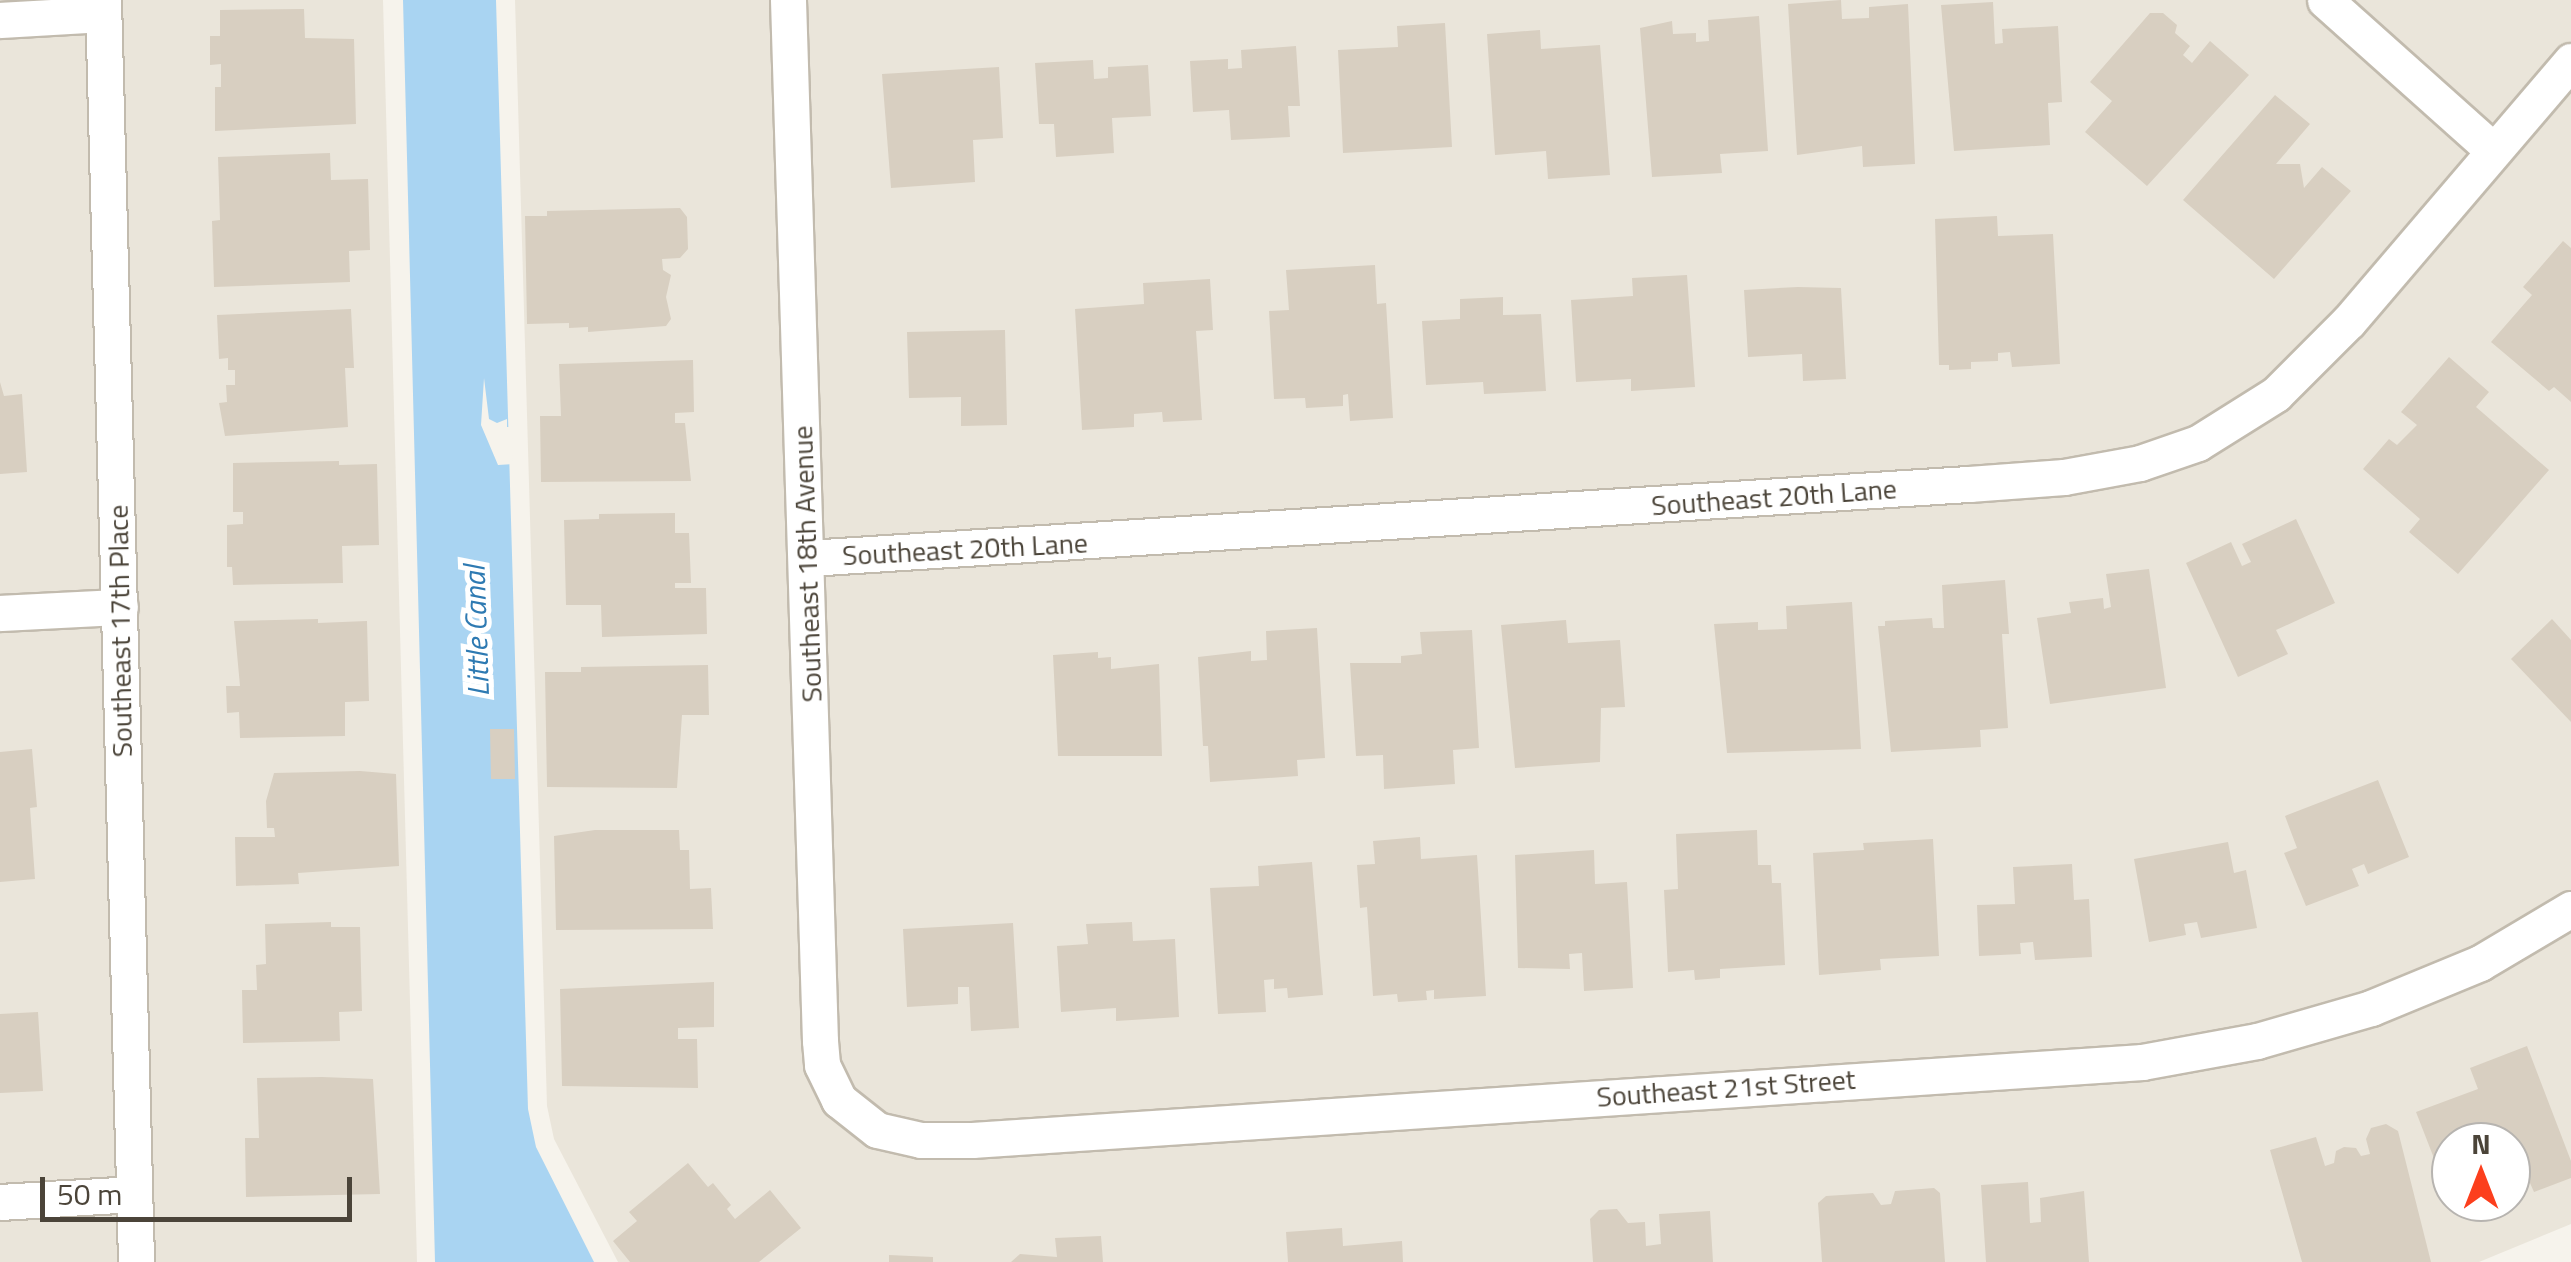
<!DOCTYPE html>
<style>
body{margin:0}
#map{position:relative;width:2571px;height:1262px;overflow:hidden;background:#f6f3ec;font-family:"Titillium Web",sans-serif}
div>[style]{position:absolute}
.residential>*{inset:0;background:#eae5da}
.water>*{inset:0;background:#a9d4f2}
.pier>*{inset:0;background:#f6f3ec}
.building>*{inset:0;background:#d8cfc1}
.roads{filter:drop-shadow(2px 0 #c2bbae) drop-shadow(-2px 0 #c2bbae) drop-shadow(0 2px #c2bbae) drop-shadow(0 -2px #c2bbae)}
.street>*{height:35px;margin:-17.5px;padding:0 17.5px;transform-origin:17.5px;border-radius:17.5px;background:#fff}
span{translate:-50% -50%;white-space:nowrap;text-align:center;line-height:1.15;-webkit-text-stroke:10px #fff;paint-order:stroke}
.street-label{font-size:28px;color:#4b4439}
.water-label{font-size:30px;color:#2e7ab2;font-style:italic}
.north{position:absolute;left:2431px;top:1122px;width:100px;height:100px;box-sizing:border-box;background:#fff;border:2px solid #b7b4b0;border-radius:50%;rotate:0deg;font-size:28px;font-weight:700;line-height:40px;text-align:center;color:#4b4439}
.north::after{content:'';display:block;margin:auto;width:35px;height:45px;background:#fc3f1d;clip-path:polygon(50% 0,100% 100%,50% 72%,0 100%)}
.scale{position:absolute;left:40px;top:1177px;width:312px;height:45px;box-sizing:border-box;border:5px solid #4b4439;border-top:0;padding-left:12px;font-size:30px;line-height:35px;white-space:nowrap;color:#4b4439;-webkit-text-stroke:8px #fff;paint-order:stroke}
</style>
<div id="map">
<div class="residential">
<i style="clip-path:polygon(0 0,383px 0,417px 1262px,0 1262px)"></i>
<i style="clip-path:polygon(evenodd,515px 0,2571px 0,2571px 1224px,2479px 1262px,618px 1262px,554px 1139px,547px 1106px,515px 0,2451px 1142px,2511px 1142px,2511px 1202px,2451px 1202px,2451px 1142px)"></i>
</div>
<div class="water">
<i style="clip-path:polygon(403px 0,496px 0,528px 1109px,536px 1147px,594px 1262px,435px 1262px)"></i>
</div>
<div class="pier">
<i style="clip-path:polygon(484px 378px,489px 419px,497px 423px,507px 419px,507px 427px,512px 427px,513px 464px,498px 465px,481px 425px)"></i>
</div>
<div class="building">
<i style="clip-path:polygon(1841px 0,1842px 19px,1869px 18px,1869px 7px,1908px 4px,1915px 164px,1863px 167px,1862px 146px,1797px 155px,1788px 4px)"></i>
<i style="clip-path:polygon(1993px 2px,1995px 44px,2003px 43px,2002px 29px,2058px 26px,2062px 102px,2048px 103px,2050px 145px,1954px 151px,1941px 5px)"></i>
<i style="clip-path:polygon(304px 9px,305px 38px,354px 39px,356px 124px,215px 131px,215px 87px,221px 87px,221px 64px,210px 65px,210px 36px,220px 36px,220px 10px)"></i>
<i style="clip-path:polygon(2150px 13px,2163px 13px,2177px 25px,2175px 33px,2190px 46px,2183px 55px,2192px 63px,2210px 41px,2249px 75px,2147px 186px,2085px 132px,2112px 101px,2090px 82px)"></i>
<i style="clip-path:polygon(1759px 16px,1768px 151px,1720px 154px,1722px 173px,1652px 177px,1640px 28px,1672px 21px,1673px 34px,1696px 33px,1696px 42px,1709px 41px,1708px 20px)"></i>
<i style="clip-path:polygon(1445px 23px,1452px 147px,1343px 153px,1338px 50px,1398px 47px,1397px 26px)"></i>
<i style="clip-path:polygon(1540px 30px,1541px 49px,1600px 45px,1610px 175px,1548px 179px,1546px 151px,1495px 155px,1487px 34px)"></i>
<i style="clip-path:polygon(1296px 46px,1300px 106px,1288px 106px,1290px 137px,1231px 140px,1229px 110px,1193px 112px,1190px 61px,1228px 59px,1228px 69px,1242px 68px,1241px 50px)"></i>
<i style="clip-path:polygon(1093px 60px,1094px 79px,1108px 78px,1108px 67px,1148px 65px,1151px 116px,1112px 118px,1114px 153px,1056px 157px,1054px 124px,1039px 124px,1035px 63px)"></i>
<i style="clip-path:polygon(999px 67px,1003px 138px,973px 140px,975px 182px,891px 188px,882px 74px)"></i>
<i style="clip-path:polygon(2275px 95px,2310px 124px,2276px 164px,2300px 164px,2304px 188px,2322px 167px,2351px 191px,2274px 279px,2183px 200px)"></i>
<i style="clip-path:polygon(330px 153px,331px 180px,368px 179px,370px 250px,349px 251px,350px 282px,214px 287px,212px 221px,220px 220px,218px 157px)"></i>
<i style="clip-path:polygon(680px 208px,687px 217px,688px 249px,680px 258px,662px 259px,663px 270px,671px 275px,666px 297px,671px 319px,666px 326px,588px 332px,588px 327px,569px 328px,569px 323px,527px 324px,525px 216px,547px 216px,547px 211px)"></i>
<i style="clip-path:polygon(1997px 216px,1998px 236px,2053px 234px,2060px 364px,2012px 367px,2010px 352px,1998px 353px,1998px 361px,1971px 362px,1971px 369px,1949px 370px,1949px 365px,1939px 365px,1935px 219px)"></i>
<i style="clip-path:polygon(2563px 241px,2571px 248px,2571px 402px,2554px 387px,2549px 391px,2491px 342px,2532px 295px,2523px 287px)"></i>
<i style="clip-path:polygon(1375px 265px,1377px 304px,1386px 303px,1393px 418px,1350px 421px,1348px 394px,1343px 395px,1343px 406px,1306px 408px,1305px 398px,1274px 399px,1269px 311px,1289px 310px,1286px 270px)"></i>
<i style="clip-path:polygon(1687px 275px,1695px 387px,1631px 391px,1631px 379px,1576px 382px,1571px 300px,1633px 296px,1632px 278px)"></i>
<i style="clip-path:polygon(1210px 279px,1213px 330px,1196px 331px,1202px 420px,1163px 422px,1162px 412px,1134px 414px,1134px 427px,1082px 430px,1075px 309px,1144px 304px,1143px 283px)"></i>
<i style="clip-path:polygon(1798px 287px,1841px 288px,1846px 379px,1803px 381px,1802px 354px,1748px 357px,1744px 290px)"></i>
<i style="clip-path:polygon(1503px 297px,1503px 315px,1541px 314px,1546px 391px,1484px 394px,1483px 382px,1426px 385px,1422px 321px,1460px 319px,1460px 299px)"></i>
<i style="clip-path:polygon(351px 309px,354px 368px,345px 368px,348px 427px,225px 436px,219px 403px,227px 402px,226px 385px,235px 385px,235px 370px,228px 370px,228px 358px,219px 359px,217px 315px)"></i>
<i style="clip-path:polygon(1005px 330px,1007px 425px,961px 426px,961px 397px,909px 398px,907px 332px)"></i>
<i style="clip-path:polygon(2449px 357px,2489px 392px,2476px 407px,2549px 470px,2458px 574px,2409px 532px,2420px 519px,2363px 469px,2389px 439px,2397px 445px,2417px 425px,2401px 412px)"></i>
<i style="clip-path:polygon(693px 360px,694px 412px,675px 413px,675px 423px,685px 423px,691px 481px,541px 482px,540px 416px,561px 416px,559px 364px)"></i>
<i style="clip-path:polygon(0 382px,4px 396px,22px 394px,27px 472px,0 474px)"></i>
<i style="clip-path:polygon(339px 461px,339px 465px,377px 464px,379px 545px,342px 546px,343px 583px,233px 585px,232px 567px,227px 567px,227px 525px,243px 524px,243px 512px,233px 512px,233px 463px)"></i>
<i style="clip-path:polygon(675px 513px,675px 533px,689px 533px,691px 583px,675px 583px,675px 588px,706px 588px,707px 634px,602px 637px,601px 605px,566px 605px,564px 520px,599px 519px,599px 514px)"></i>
<i style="clip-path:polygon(2296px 519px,2335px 603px,2276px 630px,2288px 654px,2238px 677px,2186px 563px,2231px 542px,2242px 566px,2251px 562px,2242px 544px)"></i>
<i style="clip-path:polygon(2149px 569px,2166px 688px,2050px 704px,2037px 618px,2071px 613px,2069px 602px,2103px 598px,2104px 609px,2111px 607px,2106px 574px)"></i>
<i style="clip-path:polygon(2005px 580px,2009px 634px,2002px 634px,2008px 728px,1980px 730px,1981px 747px,1891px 752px,1878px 626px,1885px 626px,1885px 621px,1932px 618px,1933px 628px,1944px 628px,1942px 585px)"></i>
<i style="clip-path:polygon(1852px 602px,1861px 749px,1727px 753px,1714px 624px,1758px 622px,1758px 630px,1787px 629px,1786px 606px)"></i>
<i style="clip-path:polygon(318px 619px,318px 623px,367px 621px,369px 701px,345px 702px,345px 736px,240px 738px,239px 712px,227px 713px,226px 686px,240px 686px,234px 621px)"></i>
<i style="clip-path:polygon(2552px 619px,2571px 640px,2571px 722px,2511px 659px)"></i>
<i style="clip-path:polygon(1566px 620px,1568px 643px,1620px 640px,1625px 707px,1601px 708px,1600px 762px,1515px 768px,1501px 625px)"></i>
<i style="clip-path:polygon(1317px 628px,1325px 758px,1297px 760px,1298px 776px,1210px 782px,1208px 746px,1203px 746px,1198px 657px,1251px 651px,1251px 661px,1267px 660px,1266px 631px)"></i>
<i style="clip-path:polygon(1472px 630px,1479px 748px,1453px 750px,1455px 784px,1384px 789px,1383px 755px,1356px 756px,1350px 663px,1401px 663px,1401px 656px,1422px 654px,1420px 632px)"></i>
<i style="clip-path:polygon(1098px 652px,1098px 658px,1111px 657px,1111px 669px,1159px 664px,1162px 756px,1058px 756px,1053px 655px)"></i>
<i style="clip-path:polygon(708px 665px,709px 715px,682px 715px,677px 788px,547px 787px,545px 672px,581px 672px,581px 667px)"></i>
<i style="clip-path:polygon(490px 729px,514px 729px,515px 779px,491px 779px)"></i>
<i style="clip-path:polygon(32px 749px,37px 807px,30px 808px,35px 879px,0 882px,0 752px)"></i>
<i style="clip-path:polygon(360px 771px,396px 774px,399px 866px,298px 873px,299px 884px,236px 886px,235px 837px,275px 837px,274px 828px,267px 828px,266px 801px,274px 773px)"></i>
<i style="clip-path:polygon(2378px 780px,2409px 857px,2368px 874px,2364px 864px,2352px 869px,2359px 886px,2306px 906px,2284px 853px,2297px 848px,2285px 816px)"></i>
<i style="clip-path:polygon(595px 830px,679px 830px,680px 850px,689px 850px,690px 889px,711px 888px,713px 929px,556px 930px,554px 836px)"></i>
<i style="clip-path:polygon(1757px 830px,1758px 865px,1771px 865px,1772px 883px,1781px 883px,1785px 965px,1720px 969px,1720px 978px,1695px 980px,1694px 970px,1668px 972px,1664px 890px,1678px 889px,1676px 834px)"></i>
<i style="clip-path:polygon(1420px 837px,1421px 859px,1477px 855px,1486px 996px,1434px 999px,1434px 990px,1426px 991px,1427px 1000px,1398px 1002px,1397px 994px,1373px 996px,1367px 907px,1360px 908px,1357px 865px,1375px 864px,1373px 841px)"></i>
<i style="clip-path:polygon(1933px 839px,1939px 956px,1880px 959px,1881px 970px,1819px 975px,1813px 853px,1864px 850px,1863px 843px)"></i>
<i style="clip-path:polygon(2228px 842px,2234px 873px,2246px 870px,2257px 928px,2201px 938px,2197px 922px,2184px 924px,2186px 935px,2149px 942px,2134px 859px)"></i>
<i style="clip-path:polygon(1594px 850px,1595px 884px,1627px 882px,1633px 988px,1584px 991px,1582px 953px,1569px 954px,1570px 969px,1518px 968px,1515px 855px)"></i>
<i style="clip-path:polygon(1312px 862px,1323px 995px,1288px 998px,1287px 988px,1274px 989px,1274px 979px,1264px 980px,1266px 1012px,1218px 1014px,1210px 888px,1259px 886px,1258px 866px)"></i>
<i style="clip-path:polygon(2072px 864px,2074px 900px,2089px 899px,2092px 957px,2035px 960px,2033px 942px,2020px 943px,2021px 954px,1979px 956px,1977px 905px,2015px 904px,2013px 867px)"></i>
<i style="clip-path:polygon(331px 922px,331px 927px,360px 927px,362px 1011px,339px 1012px,340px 1041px,243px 1043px,242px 990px,257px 990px,256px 965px,266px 964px,265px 924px)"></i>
<i style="clip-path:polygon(1132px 922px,1133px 941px,1175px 939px,1179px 1017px,1116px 1021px,1116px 1008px,1061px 1012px,1057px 946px,1088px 944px,1086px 924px)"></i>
<i style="clip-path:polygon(1013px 923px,1019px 1028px,971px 1031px,969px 987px,958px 987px,958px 1004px,907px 1007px,903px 929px)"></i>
<i style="clip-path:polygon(714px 982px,714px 1027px,678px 1028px,678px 1039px,697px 1039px,698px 1088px,562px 1086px,560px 989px)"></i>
<i style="clip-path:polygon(38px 1012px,43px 1091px,0 1093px,0 1014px)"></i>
<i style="clip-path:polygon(2527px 1046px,2571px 1161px,2571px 1178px,2534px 1192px,2530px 1183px,2511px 1190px,2511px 1142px,2451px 1142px,2451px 1202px,2416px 1112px,2478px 1089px,2470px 1068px)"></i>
<i style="clip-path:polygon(322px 1077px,373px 1079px,380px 1194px,246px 1197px,245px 1138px,259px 1138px,257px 1078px)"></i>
<i style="clip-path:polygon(2386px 1124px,2398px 1131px,2431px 1262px,2302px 1262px,2270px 1150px,2316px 1137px,2325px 1166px,2334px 1163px,2336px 1151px,2344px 1147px,2356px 1148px,2361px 1156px,2370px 1154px,2366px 1139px,2371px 1128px)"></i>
<i style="clip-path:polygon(688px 1163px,708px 1187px,713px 1183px,731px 1205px,727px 1209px,735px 1219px,770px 1190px,801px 1228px,759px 1262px,630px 1262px,613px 1241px,637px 1221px,629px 1212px)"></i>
<i style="clip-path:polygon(2028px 1182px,2030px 1223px,2041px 1222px,2040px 1198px,2084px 1191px,2089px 1262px,1986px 1262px,1981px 1185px)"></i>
<i style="clip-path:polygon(1934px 1188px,1940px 1193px,1945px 1262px,1822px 1262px,1818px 1203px,1826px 1196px,1873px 1193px,1881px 1205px,1891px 1204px,1895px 1191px)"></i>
<i style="clip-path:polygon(1617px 1209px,1628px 1223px,1645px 1222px,1646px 1246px,1661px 1244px,1659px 1214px,1710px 1211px,1713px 1262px,1593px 1262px,1590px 1219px,1599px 1210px)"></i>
<i style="clip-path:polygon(1342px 1228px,1343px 1246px,1402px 1241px,1403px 1262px,1288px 1262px,1286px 1232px)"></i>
<i style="clip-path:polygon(1101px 1236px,1103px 1262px,1011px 1262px,1020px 1254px,1057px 1257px,1055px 1238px)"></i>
<i style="clip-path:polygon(889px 1255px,933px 1257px,933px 1262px,889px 1262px)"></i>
</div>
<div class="roads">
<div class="street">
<i style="left:103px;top:0;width:1262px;rotate:88.5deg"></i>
<i style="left:788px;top:0;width:1041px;rotate:88.24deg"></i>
<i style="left:820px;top:1041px;width:24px;rotate:85deg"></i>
<i style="left:822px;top:1065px;width:39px;rotate:64deg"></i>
<i style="left:839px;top:1100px;width:48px;rotate:38.3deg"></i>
<i style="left:877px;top:1130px;width:45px;rotate:12.8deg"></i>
<i style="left:921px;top:1140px;width:51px"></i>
<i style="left:972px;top:1140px;width:1173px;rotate:-3.81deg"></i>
<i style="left:2142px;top:1062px;width:117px;rotate:-10.3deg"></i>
<i style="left:2257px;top:1041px;width:119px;rotate:-16.1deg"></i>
<i style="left:2371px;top:1008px;width:118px;rotate:-22.4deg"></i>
<i style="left:2480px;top:963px;width:106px;rotate:-30.7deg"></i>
<i style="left:2325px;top:0;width:225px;rotate:41.8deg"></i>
<i style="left:0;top:20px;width:103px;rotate:-3.3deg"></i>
<i style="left:808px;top:558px;width:1163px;rotate:-3.65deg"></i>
<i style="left:1969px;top:484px;width:95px;rotate:-4.2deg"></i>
<i style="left:2064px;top:477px;width:77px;rotate:-10.4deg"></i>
<i style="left:2140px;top:463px;width:61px;rotate:-19deg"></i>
<i style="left:2198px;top:443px;width:92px;rotate:-32.1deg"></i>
<i style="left:2276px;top:394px;width:103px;rotate:-45deg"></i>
<i style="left:2349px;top:321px;width:342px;rotate:-49.5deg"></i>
<i style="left:0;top:613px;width:120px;rotate:-2.9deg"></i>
<i style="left:0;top:1202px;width:134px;rotate:-3.4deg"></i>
</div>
</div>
<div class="street-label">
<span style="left:1774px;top:497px;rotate:-4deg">Southeast 20th Lane</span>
<span style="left:965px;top:549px;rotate:-3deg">Southeast 20th Lane</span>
<span style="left:807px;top:564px;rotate:-92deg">Southeast 18th Avenue</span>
<span style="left:120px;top:631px;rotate:-91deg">Southeast 17th Place</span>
<span style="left:1726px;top:1088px;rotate:-4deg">Southeast 21st Street</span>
</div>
<div class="water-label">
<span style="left:476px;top:631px;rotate:-92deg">Little Canal</span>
</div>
<div class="north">N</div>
<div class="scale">50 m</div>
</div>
